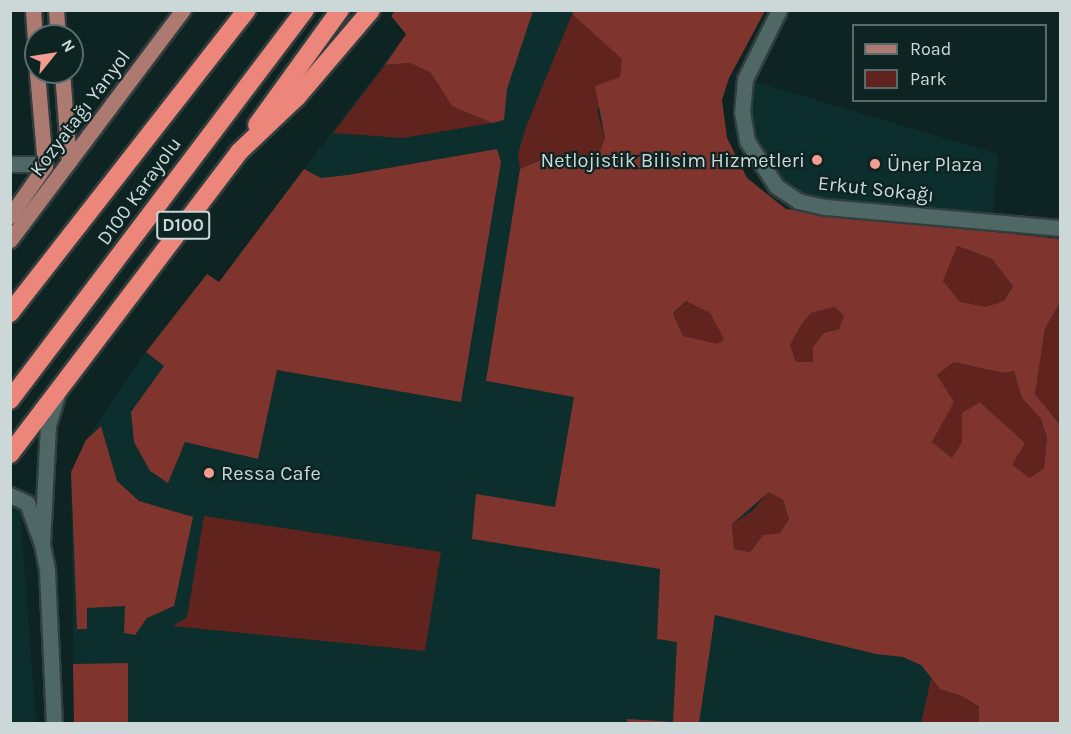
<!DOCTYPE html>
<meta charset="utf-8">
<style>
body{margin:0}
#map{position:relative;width:1071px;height:734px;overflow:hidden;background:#0d2423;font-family:Karla,sans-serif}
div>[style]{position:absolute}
.built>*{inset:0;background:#0c2e2c}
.green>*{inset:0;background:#60231e}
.forest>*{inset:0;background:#7f352d}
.roads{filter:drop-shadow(2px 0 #313e3d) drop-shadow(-2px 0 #313e3d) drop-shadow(0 2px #313e3d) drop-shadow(0 -2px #313e3d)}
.minor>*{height:15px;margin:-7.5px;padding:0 7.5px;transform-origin:7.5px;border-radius:7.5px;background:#4f6765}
.major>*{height:15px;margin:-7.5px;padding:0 7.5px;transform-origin:7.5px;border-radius:7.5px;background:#ad7a72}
.highway>*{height:18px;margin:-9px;padding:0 9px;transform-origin:9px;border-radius:9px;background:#ec867a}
.dots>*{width:16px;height:16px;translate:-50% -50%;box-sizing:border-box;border:3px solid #0d2423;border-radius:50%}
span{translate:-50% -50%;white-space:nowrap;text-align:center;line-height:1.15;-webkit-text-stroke:4.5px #0d2423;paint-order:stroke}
.shield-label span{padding:2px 4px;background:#0d2423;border:2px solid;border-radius:4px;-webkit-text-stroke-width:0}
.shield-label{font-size:18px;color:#cbd8d7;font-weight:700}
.street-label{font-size:20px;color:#cbd8d7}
.poi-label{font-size:20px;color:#cbd8d7}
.right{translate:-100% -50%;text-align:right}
.left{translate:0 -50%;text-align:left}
.frame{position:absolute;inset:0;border:12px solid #cbd8d7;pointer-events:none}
.legend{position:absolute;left:852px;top:24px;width:195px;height:78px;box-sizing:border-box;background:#0d2423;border:2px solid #596c6b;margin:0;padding:8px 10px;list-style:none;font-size:18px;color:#cbd8d7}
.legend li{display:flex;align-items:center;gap:12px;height:30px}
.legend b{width:30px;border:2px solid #596c6b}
.north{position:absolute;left:24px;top:24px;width:60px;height:60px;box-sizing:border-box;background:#0d2423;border:2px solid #596c6b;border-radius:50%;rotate:60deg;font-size:16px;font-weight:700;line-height:24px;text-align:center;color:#cbd8d7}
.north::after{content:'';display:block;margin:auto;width:21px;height:27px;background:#f59c91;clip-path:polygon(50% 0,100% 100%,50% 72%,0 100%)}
</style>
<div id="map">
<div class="built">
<i style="clip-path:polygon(395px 11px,765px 11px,729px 78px,722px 100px,727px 138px,747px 178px,786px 209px,1060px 239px,1060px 723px,74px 723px,71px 472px,86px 440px,147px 350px,207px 274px,219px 282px,406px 34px,391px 16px)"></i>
<i style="clip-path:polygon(745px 79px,998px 154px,992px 221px,798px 201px,747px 141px)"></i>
<i style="clip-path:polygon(11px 507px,20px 508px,36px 723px,11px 723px)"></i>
</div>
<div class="green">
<i style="clip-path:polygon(572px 14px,623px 59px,620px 77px,597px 110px,605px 138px,597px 159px,585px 166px,550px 156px,520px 169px,518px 154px,526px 127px)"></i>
<i style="clip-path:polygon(410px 63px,431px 73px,453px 106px,492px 123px,403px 138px,333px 133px,385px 65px)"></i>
<i style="clip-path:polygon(956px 246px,992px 259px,1013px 286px,1004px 301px,986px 308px,960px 302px,943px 281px)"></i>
<i style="clip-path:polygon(687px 301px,710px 313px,725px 339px,718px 345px,683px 336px,673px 313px)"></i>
<i style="clip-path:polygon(1060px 302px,1060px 425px,1035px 394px,1045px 329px)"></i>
<i style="clip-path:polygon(835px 307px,844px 316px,839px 329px,824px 333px,813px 362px,796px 362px,790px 345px,802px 324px,811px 313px)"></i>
<i style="clip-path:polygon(954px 362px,1003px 373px,1014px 371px,1022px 398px,1041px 419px,1047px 437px,1044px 468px,1030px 478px,1011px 465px,1025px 443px,980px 402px,962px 413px,962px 442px,952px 458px,932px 442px,943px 422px,937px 375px)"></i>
<i style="clip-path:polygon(769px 491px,783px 500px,789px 519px,780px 533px,763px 535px,750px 552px,734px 549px,732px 524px,752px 511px)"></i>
<i style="clip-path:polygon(204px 516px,441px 552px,425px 651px,173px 626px,187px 617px)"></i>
<i style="clip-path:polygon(931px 678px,940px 689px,962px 696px,979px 708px,979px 723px,921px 724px)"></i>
</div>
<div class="forest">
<i style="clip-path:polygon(395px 11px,533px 11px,507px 89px,504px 120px,492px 123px,452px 106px,431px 73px,410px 63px,385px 65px,406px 34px,391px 16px)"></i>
<i style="clip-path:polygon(evenodd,574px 11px,765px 11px,729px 78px,722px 100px,727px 138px,747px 178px,786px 209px,1060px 239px,1060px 302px,1045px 329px,1035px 394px,1060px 425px,1060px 723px,979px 723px,979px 707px,962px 696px,940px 689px,921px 665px,903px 657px,876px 654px,715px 615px,699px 723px,627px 723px,627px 719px,673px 722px,677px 642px,657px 639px,660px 569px,472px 539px,476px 494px,555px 507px,574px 397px,486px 381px,520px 169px,550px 156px,585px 166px,597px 159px,605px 138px,595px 86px,620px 77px,622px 59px,572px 14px,574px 11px,957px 246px,992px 259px,1013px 286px,1004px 301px,986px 307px,960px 302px,943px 281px,957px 246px,574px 11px,686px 301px,710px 313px,724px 339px,718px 344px,683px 336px,673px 313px,686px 301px,574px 11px,835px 307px,844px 316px,839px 329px,824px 333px,813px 347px,813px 362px,796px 362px,790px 345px,802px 324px,811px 313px,835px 307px,574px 11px,954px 362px,1003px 373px,1014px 371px,1022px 398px,1041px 419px,1047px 437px,1044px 468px,1030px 478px,1012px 465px,1025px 443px,980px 402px,962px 413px,962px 442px,952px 458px,932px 442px,954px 402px,937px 375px,954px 362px,574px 11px,769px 492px,783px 500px,789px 519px,780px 533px,763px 535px,750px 552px,734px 549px,732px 524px,769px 492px)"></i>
<i style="clip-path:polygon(497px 149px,501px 162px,461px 402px,277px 370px,258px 459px,185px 442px,168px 483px,150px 471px,134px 442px,131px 412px,164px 366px,146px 352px,207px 274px,219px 282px,304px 169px,321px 178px,348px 175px)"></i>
<i style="clip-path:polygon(101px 426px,117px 481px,139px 501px,193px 517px,174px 606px,147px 618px,135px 635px,124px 633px,125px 606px,87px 608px,87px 629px,77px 629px,71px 472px,86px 440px)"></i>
<i style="clip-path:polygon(128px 663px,128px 723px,74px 723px,73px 664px)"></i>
</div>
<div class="roads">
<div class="minor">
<i style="left:779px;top:10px;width:77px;rotate:116.2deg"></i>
<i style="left:745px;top:79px;width:33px;rotate:95deg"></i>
<i style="left:742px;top:112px;width:29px;rotate:80deg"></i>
<i style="left:747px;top:141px;width:54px;rotate:57.2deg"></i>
<i style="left:776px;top:186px;width:27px;rotate:34deg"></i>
<i style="left:798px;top:201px;width:28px;rotate:13deg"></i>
<i style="left:825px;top:207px;width:236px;rotate:5.1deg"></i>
<i style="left:10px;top:164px;width:35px"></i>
<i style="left:10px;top:495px;width:19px;rotate:25deg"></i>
<i style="left:27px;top:503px;width:44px;rotate:69.9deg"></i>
<i style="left:42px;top:544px;width:119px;rotate:-87.1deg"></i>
<i style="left:48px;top:425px;width:31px;rotate:-73deg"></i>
<i style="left:42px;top:544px;width:26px;rotate:79deg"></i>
<i style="left:47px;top:570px;width:154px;rotate:87.4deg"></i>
</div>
<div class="major">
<i style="left:33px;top:10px;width:44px;rotate:86.1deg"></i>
<i style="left:56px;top:10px;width:26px;rotate:86deg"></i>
<i style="left:62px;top:72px;width:90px;rotate:85.6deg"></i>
<i style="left:10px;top:216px;width:61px;rotate:-55deg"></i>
<i style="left:45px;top:166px;width:94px;rotate:-94.9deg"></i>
<i style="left:10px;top:240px;width:288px;rotate:-53.1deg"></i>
</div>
<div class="highway">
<i style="left:257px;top:125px;width:142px;rotate:-54.2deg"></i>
<i style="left:10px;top:313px;width:385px;rotate:-52deg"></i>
<i style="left:10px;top:400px;width:489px;rotate:-52.9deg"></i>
<i style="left:10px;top:454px;width:379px;rotate:-52.8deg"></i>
<i style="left:239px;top:152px;width:80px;rotate:-43.5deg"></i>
<i style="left:297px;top:97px;width:114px;rotate:-49.6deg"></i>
</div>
</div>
<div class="dots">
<i style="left:817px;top:160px;background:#f59c91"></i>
<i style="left:875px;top:164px;background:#f59c91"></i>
<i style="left:209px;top:473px;background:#f59c91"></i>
</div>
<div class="shield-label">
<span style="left:183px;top:225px">D100</span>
</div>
<div class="street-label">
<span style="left:80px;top:113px;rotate:-53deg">Kozyatağı Yanyol</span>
<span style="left:876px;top:189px;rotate:6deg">Erkut Sokağı</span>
<span style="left:139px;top:191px;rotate:-54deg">D100 Karayolu</span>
</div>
<div class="poi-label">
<span class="right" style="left:805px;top:160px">Netlojistik Bilisim Hizmetleri</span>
<span class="left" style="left:887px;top:164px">Üner Plaza</span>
<span class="left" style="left:221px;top:473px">Ressa Cafe</span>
</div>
<div class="frame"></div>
<ul class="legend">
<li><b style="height:8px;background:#ad7a72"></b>Road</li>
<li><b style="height:16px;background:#60231e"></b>Park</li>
</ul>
<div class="north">N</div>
</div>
